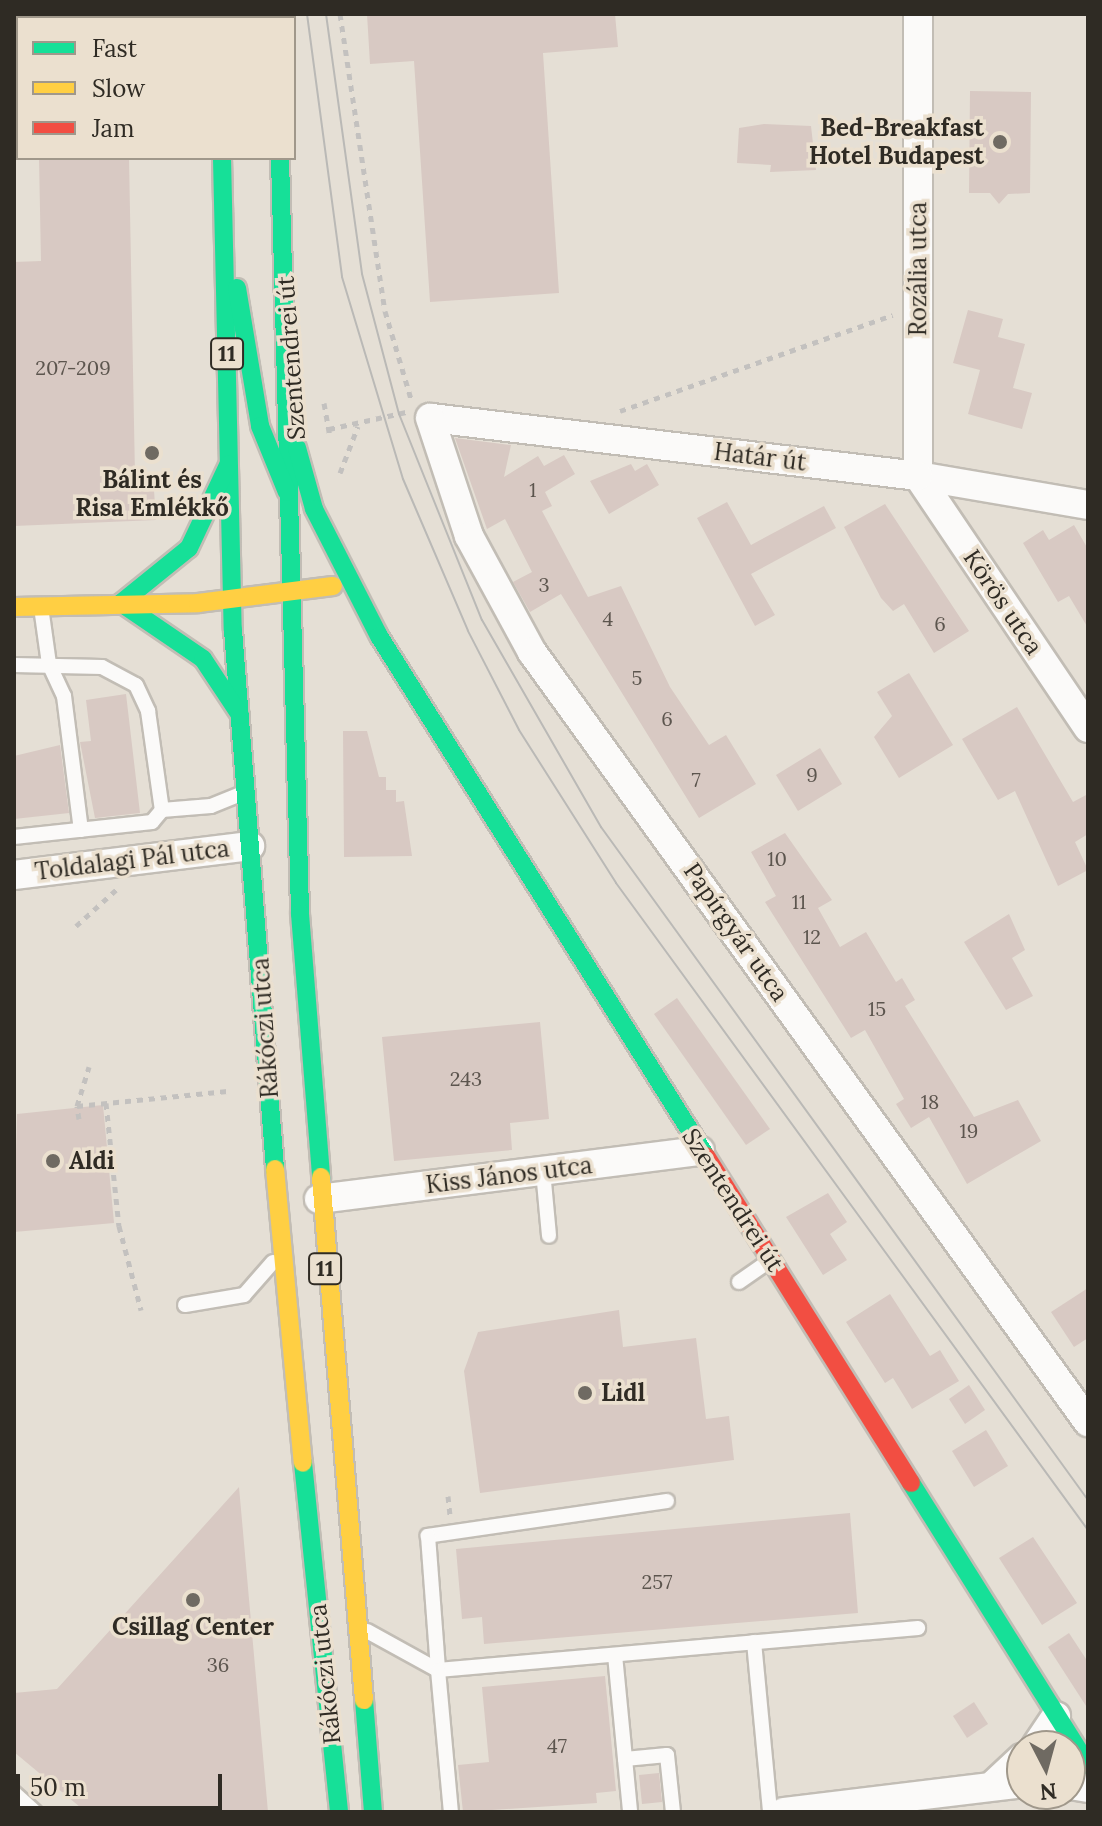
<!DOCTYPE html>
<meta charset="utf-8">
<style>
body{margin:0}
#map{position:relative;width:1102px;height:1826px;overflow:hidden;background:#e5dfd5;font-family:Lora,serif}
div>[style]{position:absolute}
.building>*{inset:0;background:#d8c9c3}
.path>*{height:5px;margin-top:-2.5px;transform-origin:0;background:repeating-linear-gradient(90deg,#c3c1bf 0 6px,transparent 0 12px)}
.roads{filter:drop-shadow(2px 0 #c2bdb5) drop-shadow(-2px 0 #c2bdb5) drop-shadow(0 2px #c2bdb5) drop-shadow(0 -2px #c2bdb5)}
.lane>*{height:14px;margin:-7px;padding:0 7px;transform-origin:7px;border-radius:7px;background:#fbfaf9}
.street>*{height:28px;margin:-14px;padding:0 14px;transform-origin:14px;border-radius:14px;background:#fbfaf9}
.fast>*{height:18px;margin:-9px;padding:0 9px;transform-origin:9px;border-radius:9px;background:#16e098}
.slow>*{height:18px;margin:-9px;padding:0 9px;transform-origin:9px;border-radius:9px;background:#ffcf43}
.jam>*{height:18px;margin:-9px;padding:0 9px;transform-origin:9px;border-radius:9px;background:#f24e42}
.tram>*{height:2px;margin:-1px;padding:0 1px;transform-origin:1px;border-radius:1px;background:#bab9b6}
.dots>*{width:22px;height:22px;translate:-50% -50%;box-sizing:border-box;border:4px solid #ebe0cf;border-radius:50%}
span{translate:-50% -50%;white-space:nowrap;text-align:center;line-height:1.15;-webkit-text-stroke:7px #ebe0cf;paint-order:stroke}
.number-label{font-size:20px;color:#5c554e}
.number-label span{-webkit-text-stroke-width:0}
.shield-label span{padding:2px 6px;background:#ebe0cf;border:2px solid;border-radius:6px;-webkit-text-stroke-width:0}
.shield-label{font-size:22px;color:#2f2b24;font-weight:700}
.poi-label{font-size:24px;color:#2f2b24;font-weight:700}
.right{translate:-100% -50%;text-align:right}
.left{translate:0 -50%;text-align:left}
.street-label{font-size:24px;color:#2f2b24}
.frame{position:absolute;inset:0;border:16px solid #2f2b24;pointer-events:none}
.legend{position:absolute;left:16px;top:16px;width:280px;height:144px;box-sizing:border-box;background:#ebe0cf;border:2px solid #a0988b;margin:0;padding:10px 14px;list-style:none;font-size:24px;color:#2f2b24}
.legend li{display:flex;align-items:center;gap:16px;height:40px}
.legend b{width:40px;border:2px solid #a0988b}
.north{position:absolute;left:1006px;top:1730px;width:80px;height:80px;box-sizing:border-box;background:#ebe0cf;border:2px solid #a0988b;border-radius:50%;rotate:174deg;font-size:22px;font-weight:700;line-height:32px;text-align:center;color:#2f2b24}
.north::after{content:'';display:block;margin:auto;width:28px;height:36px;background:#6f6a62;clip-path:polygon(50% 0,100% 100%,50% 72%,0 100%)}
.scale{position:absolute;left:16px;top:1774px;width:206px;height:36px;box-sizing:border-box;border:4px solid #2f2b24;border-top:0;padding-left:10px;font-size:24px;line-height:28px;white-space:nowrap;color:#2f2b24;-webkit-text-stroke:6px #ebe0cf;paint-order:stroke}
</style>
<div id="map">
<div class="building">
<i style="clip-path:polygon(367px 14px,615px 14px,618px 47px,543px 53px,559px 293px,430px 302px,414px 61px,370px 64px)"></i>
<i style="clip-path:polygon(970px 91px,1031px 92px,1030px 193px,1008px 194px,999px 204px,990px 193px,969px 193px)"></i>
<i style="clip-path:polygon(764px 124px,811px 126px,816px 170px,770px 172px,771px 165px,737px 163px,739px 128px)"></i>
<i style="clip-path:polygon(39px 158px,129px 158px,135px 476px,153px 475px,156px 520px,14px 526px,14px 262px,41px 261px)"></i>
<i style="clip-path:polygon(968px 310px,1003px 319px,998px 337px,1025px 344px,1013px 388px,1032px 393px,1022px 429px,968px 414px,980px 370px,953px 363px)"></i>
<i style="clip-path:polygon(455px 438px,511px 445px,504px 477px,538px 456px,544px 466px,564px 455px,575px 474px,545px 492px,552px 506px,542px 511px,588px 597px,621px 586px,670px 687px,709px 745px,726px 735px,756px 784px,699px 818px,561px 594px,530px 612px,513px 582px,532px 572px,505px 519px,487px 529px)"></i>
<i style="clip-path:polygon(631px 464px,635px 471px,647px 464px,659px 485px,609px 514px,590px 481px)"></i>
<i style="clip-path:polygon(727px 502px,751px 545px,824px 506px,836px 528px,751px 574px,775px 615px,755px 626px,697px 518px)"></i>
<i style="clip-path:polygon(885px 504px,969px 631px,934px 653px,904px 604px,893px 611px,881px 598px,844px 527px)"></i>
<i style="clip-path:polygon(1074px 525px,1088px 549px,1088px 628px,1069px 596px,1058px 602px,1023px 543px,1043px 530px,1049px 540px)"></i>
<i style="clip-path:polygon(909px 673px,953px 745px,899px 778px,874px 737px,892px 716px,877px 692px)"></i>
<i style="clip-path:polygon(126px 694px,140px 813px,95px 818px,80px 742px,91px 741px,86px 700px)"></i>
<i style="clip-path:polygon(1017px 707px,1073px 802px,1088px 794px,1088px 834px,1075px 842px,1088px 870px,1058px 886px,1015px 791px,998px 800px,962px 739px)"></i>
<i style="clip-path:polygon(343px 731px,367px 731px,379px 777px,386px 777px,386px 790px,396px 790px,396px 802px,404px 801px,412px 856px,344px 857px)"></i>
<i style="clip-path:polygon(60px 745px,69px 813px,14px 819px,14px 756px)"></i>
<i style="clip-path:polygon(820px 748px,842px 784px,798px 811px,776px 775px)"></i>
<i style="clip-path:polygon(785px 833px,832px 900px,818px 908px,840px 947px,866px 932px,896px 982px,902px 978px,915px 1000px,905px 1006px,974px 1117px,1018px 1100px,1041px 1141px,967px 1184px,929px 1117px,911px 1128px,896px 1104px,904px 1099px,865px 1030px,851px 1038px,765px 902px,776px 896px,751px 852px)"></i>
<i style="clip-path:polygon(1009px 914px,1025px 950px,1012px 958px,1033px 996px,1006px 1010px,964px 942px)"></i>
<i style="clip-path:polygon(677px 998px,770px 1129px,746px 1145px,654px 1014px)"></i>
<i style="clip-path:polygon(540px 1022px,549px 1119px,510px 1123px,512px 1150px,394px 1161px,382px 1037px)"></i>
<i style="clip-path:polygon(103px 1105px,114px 1223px,14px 1232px,17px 1114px)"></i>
<i style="clip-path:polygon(828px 1193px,847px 1222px,830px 1234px,847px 1260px,823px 1275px,786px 1217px)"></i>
<i style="clip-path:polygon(1088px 1288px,1088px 1338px,1074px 1347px,1051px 1312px)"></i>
<i style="clip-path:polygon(890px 1294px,930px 1356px,940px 1350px,959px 1381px,912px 1409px,893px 1378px,885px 1383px,846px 1322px)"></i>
<i style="clip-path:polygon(619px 1310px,623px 1347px,696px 1338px,706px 1419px,729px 1416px,734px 1460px,480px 1493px,464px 1371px,478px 1332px)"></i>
<i style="clip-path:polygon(969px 1385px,985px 1410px,965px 1424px,949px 1399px)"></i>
<i style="clip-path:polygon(986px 1430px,1008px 1466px,974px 1487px,952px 1451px)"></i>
<i style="clip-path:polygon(239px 1487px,268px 1812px,86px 1812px,14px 1752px,14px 1693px,57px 1689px)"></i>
<i style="clip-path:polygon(850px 1513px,858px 1613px,484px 1644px,482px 1617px,462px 1619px,456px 1549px)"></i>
<i style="clip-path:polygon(1033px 1537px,1077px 1603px,1042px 1625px,999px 1558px)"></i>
<i style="clip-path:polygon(1069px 1633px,1088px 1662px,1088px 1709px,1048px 1647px)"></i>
<i style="clip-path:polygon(605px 1676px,616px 1791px,596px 1793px,597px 1803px,463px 1812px,458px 1765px,489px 1762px,482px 1687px)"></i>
<i style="clip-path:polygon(974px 1702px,988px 1724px,967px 1738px,953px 1716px)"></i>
<i style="clip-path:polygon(659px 1773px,662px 1802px,642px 1804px,639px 1775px)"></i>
</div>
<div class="path">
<i style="left:340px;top:14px;width:300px;rotate:81.4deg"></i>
<i style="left:385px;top:311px;width:92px;rotate:73.5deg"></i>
<i style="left:324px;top:403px;width:35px;rotate:80deg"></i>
<i style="left:620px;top:411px;width:289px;rotate:-19.4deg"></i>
<i style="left:329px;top:429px;width:79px;rotate:-12.4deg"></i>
<i style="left:340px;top:473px;width:50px;rotate:-69deg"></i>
<i style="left:76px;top:926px;width:55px;rotate:-42.1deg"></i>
<i style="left:106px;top:1103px;width:124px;rotate:84deg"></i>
<i style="left:119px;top:1226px;width:87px;rotate:75.3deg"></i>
<i style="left:77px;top:1106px;width:41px;rotate:-72.9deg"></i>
<i style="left:79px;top:1119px;width:13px;rotate:-99deg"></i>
<i style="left:77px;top:1106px;width:151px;rotate:-5.7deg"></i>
<i style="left:448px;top:1496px;width:19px;rotate:84deg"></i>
</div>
<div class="roads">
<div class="lane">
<i style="left:53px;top:14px;width:4px;rotate:90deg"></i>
<i style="left:41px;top:607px;width:58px;rotate:82deg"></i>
<i style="left:49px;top:664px;width:35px;rotate:65deg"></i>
<i style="left:64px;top:696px;width:135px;rotate:82.8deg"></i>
<i style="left:14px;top:665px;width:88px;rotate:1.3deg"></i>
<i style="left:102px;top:667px;width:38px;rotate:28deg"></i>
<i style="left:136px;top:685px;width:29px;rotate:65deg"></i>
<i style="left:148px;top:711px;width:100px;rotate:82deg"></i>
<i style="left:14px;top:837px;width:139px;rotate:-6.2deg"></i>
<i style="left:152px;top:822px;width:16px;rotate:-50deg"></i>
<i style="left:162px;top:810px;width:49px;rotate:-4.7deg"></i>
<i style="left:211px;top:806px;width:32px;rotate:-22deg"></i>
<i style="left:543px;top:1171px;width:65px;rotate:84.7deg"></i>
<i style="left:739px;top:1282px;width:35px;rotate:-35deg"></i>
<i style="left:185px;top:1305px;width:60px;rotate:-9.6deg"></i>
<i style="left:244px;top:1295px;width:44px;rotate:-48.7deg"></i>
<i style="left:667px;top:1501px;width:242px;rotate:171.7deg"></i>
<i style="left:428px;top:1536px;width:134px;rotate:85.7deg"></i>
<i style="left:438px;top:1670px;width:482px;rotate:-5deg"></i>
<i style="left:367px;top:1631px;width:81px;rotate:28.8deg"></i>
<i style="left:438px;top:1670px;width:143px;rotate:84.8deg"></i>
<i style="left:754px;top:1642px;width:171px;rotate:84.6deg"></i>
<i style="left:615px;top:1655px;width:158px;rotate:84.5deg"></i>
<i style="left:625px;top:1759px;width:42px;rotate:-5.4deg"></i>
<i style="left:667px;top:1755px;width:57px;rotate:84deg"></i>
<i style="left:14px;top:1793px;width:28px;rotate:42deg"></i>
</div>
<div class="street">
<i style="left:918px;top:14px;width:462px;rotate:90deg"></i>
<i style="left:918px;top:476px;width:304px;rotate:56deg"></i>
<i style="left:1088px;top:505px;width:172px;rotate:-170.3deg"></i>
<i style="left:918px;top:476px;width:491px;rotate:-173.2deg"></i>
<i style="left:430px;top:418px;width:124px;rotate:71.7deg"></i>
<i style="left:469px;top:536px;width:132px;rotate:61.5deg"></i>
<i style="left:532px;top:652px;width:950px;rotate:54.17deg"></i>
<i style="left:14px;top:875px;width:238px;rotate:-7deg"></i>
<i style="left:319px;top:1199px;width:384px;rotate:-7.2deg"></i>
<i style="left:1036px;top:1746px;width:36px;rotate:-56deg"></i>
<i style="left:995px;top:1783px;width:37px;rotate:-43deg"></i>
<i style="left:1070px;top:1785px;width:18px;rotate:9deg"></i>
<i style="left:784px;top:1812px;width:240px;rotate:-6.9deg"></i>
</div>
<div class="fast">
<i style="left:213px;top:14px;width:4px;rotate:76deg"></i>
<i style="left:274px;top:14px;width:4px;rotate:90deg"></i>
<i style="left:222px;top:158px;width:472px;rotate:88.7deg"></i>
<i style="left:233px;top:630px;width:541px;rotate:85.54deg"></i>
<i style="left:280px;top:158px;width:756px;rotate:88.48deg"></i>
<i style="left:300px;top:914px;width:264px;rotate:85.4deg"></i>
<i style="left:237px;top:288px;width:140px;rotate:80.5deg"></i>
<i style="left:260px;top:426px;width:71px;rotate:67.8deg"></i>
<i style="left:297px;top:448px;width:63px;rotate:74.4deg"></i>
<i style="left:314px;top:509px;width:143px;rotate:62.9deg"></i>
<i style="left:379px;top:636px;width:614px;rotate:57.84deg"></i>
<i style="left:121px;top:603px;width:87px;rotate:-39deg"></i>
<i style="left:189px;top:548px;width:92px;rotate:-64.8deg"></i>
<i style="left:121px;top:603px;width:99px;rotate:34.3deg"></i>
<i style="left:203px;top:659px;width:67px;rotate:56.5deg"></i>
<i style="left:303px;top:1463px;width:351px;rotate:84.1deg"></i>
<i style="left:911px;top:1483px;width:333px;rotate:57.9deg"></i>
<i style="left:364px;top:1700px;width:112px;rotate:85.4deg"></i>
</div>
<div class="slow">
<i style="left:14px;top:607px;width:184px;rotate:-1.2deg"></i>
<i style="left:198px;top:603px;width:136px;rotate:-7.2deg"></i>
<i style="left:275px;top:1169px;width:295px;rotate:84.6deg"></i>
<i style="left:321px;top:1177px;width:525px;rotate:85.3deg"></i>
</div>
<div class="jam">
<i style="left:706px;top:1156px;width:386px;rotate:57.9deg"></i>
</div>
</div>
<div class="tram">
<i style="left:307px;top:14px;width:265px;rotate:82.4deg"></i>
<i style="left:342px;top:277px;width:211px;rotate:73.2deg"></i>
<i style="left:403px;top:479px;width:165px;rotate:66.8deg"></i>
<i style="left:468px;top:631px;width:111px;rotate:62.7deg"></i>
<i style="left:519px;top:730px;width:181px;rotate:57.6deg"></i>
<i style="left:616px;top:883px;width:801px;rotate:53.89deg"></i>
<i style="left:326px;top:14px;width:262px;rotate:82.1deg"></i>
<i style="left:362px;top:274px;width:145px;rotate:75.2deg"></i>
<i style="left:399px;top:414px;width:222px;rotate:68.1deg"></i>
<i style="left:482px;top:620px;width:239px;rotate:60.1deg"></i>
<i style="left:601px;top:827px;width:831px;rotate:54.11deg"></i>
</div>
<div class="dots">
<i style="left:1000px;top:142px;background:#6f6a62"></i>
<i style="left:152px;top:453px;background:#6f6a62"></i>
<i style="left:53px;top:1161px;background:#6f6a62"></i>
<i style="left:585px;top:1393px;background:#6f6a62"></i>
<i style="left:193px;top:1600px;background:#6f6a62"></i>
</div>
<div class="number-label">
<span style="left:73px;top:367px">207-209</span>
<span style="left:533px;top:489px">1</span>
<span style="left:544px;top:584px">3</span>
<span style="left:608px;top:618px">4</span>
<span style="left:940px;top:623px">6</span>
<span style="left:637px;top:677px">5</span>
<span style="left:667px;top:718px">6</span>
<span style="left:812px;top:774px">9</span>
<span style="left:696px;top:779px">7</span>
<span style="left:777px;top:858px">10</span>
<span style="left:799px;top:901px">11</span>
<span style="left:812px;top:936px">12</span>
<span style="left:877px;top:1008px">15</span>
<span style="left:466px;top:1078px">243</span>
<span style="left:930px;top:1101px">18</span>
<span style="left:969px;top:1130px">19</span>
<span style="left:657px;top:1581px">257</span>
<span style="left:218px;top:1664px">36</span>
<span style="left:557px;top:1745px">47</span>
</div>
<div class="shield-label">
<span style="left:227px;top:354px">11</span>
<span style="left:325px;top:1269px">11</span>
</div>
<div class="poi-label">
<span class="right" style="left:984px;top:142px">Bed-Breakfast<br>Hotel Budapest</span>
<span style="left:152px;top:494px">Bálint és<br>Risa Emlékkő</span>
<span class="left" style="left:69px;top:1161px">Aldi</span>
<span class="left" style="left:601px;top:1393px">Lidl</span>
<span style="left:193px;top:1627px">Csillag Center</span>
</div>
<div class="street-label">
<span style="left:918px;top:269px;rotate:-90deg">Rozália utca</span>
<span style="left:291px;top:358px;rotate:-94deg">Szentendrei út</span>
<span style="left:760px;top:457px;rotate:7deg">Határ út</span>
<span style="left:1003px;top:602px;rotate:56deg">Körös utca</span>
<span style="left:132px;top:860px;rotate:-7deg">Toldalagi Pál utca</span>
<span style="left:736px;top:932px;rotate:55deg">Papírgyár utca</span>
<span style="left:265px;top:1028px;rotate:-94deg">Rákóczi utca</span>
<span style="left:509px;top:1175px;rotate:-7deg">Kiss János utca</span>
<span style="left:733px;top:1200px;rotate:57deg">Szentendrei út</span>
<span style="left:325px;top:1674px;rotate:-96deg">Rákóczi utca</span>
</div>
<div class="frame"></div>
<ul class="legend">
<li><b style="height:10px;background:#16e098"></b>Fast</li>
<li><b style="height:10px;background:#ffcf43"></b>Slow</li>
<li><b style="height:10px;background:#f24e42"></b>Jam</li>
</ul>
<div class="north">N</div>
<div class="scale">50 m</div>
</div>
